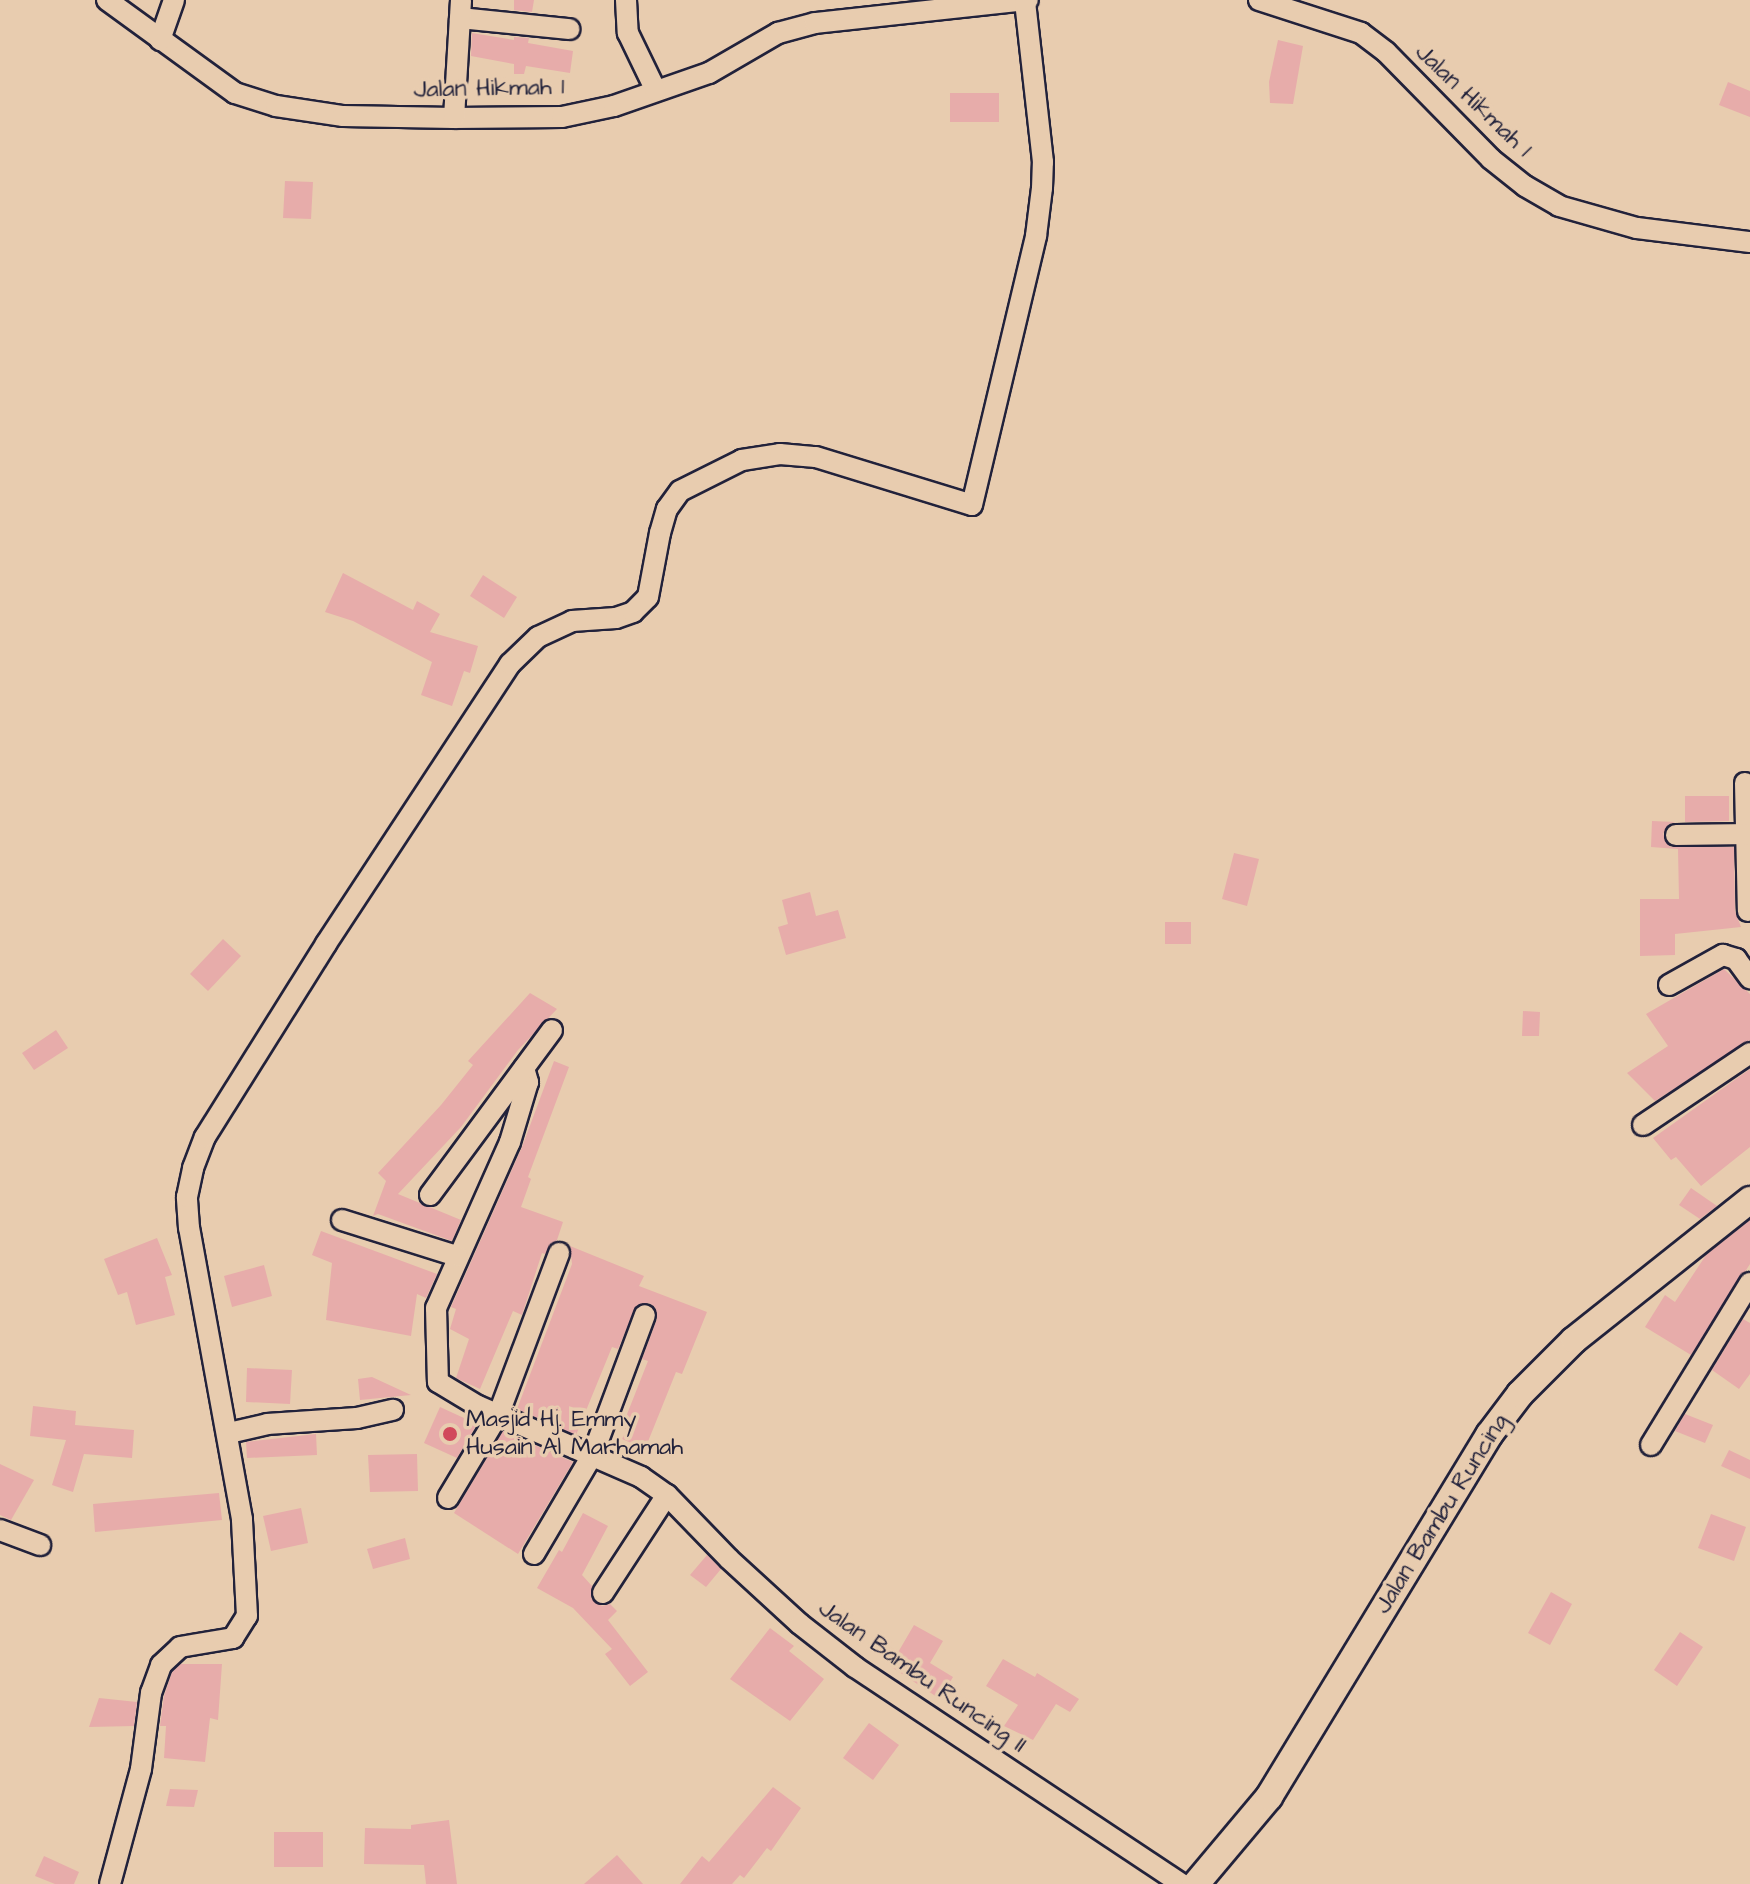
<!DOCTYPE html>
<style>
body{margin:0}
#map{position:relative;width:1750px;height:1884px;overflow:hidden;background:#e8ccaf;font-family:"Architects Daughter",sans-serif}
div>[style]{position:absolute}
.building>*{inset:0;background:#e7acaa}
.roads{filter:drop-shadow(2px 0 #22223b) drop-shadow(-2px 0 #22223b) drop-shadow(0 2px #22223b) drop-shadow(0 -2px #22223b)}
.minor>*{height:20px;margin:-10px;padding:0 10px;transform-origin:10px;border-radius:10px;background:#e8ccaf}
.tertiary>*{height:26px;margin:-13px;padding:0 13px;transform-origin:13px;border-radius:13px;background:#e8ccaf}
.dots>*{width:22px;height:22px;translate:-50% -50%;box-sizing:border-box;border:4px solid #e8ccaf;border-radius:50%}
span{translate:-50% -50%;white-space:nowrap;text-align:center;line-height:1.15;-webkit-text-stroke:7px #e8ccaf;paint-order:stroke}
.street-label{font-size:24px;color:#22223b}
.poi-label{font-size:24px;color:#22223b}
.left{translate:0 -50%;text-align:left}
</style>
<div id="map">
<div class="building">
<i style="clip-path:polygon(514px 0,534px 0,532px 12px,514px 10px)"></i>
<i style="clip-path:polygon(472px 33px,514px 40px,514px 37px,529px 38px,528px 43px,573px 51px,570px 73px,526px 66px,524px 74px,514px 74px,514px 64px,471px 56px)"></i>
<i style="clip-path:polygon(1278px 40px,1303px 46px,1293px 104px,1270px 103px,1269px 82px)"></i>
<i style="clip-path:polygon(1728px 82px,1750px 91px,1750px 117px,1719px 105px)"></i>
<i style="clip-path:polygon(950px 93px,999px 93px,999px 122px,950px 122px)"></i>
<i style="clip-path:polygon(285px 181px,313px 182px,311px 219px,283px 218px)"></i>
<i style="clip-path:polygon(343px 573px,413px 610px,417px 601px,440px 614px,430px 632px,478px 646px,470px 673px,464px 671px,452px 706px,421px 695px,432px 662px,353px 621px,325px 612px)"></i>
<i style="clip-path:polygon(483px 575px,517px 597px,504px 618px,470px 596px)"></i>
<i style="clip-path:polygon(1685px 796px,1729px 796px,1729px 821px,1685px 822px)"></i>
<i style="clip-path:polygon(1652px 821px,1675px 822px,1669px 824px,1663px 834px,1670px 847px,1734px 847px,1735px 911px,1741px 927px,1675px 934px,1675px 955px,1640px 956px,1640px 899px,1679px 899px,1678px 849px,1651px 847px)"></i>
<i style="clip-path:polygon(1234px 853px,1259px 859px,1247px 906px,1222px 899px)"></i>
<i style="clip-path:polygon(810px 892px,816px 916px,838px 910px,846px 938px,786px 955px,778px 927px,788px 924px,782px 900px)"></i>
<i style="clip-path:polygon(1165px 922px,1191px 922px,1191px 944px,1165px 944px)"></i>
<i style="clip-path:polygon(223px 939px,241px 956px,208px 991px,190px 974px)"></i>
<i style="clip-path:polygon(1724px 969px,1750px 994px,1750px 1040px,1655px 1101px,1627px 1073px,1668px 1046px,1646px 1014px)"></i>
<i style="clip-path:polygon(530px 993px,557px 1009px,518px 1050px,461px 1127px,398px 1194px,461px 1220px,452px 1241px,378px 1214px,373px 1216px,386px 1181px,378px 1173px,441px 1105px,473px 1065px,468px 1061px)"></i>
<i style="clip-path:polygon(1523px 1011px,1540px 1012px,1539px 1036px,1522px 1036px)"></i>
<i style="clip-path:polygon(56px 1030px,68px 1048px,34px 1070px,22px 1053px)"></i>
<i style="clip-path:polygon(554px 1061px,569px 1067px,528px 1177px,531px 1179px,521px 1207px,563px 1222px,557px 1240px,545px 1254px,542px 1253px,522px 1315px,513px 1311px,480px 1389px,456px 1378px,469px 1339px,450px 1329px,456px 1309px,451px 1307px,522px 1147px)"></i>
<i style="clip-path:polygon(1750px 1069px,1750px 1147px,1701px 1186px,1676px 1157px,1671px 1160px,1653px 1138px)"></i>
<i style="clip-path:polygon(1691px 1188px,1717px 1206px,1700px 1219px,1679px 1205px)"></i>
<i style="clip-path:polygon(1750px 1220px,1750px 1264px,1691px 1355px,1645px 1327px,1665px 1295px,1675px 1302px,1706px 1255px)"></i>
<i style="clip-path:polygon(321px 1231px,437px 1274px,426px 1298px,417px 1294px,411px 1336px,326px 1320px,332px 1263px,312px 1255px)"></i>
<i style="clip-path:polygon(157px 1238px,172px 1275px,165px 1277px,175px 1315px,136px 1325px,127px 1292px,118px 1295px,104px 1259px)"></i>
<i style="clip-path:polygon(570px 1246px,644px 1276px,639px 1286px,707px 1312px,682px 1374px,676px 1372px,645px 1449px,622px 1439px,627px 1430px,622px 1427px,648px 1361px,642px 1359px,657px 1319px,655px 1307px,649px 1303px,636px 1306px,618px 1349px,612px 1347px,576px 1435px,517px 1409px,572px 1264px)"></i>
<i style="clip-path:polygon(264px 1265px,272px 1296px,232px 1307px,224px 1276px)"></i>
<i style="clip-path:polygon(1743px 1319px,1750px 1323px,1750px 1374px,1739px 1389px,1712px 1370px)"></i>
<i style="clip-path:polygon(247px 1368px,292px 1370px,290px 1404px,246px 1402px)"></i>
<i style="clip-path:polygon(372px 1377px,411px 1395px,360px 1400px,358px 1379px)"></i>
<i style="clip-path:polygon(33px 1406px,76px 1411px,75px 1425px,134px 1430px,132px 1458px,84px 1454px,73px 1492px,52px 1485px,66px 1440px,30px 1436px)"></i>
<i style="clip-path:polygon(440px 1407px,477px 1424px,457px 1458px,424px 1443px)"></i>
<i style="clip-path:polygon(1685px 1414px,1713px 1425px,1705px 1443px,1675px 1431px)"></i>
<i style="clip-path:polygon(503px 1431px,573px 1462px,518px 1554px,454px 1513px)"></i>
<i style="clip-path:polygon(316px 1434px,317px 1455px,247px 1458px,246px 1442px)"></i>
<i style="clip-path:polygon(1729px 1450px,1750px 1460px,1750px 1479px,1721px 1466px)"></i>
<i style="clip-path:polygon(417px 1454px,418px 1491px,370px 1492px,368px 1455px)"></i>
<i style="clip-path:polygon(0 1464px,34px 1480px,11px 1520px,0 1515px)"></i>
<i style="clip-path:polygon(219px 1493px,222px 1520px,95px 1532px,93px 1504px)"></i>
<i style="clip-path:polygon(301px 1508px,308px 1543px,271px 1551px,263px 1516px)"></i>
<i style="clip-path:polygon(583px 1513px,608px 1526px,582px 1575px,592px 1586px,591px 1598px,602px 1606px,610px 1604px,617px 1611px,608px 1620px,648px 1672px,630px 1686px,605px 1654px,612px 1649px,573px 1608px,537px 1588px,559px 1550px,562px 1552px)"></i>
<i style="clip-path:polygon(1711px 1514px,1746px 1527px,1734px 1561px,1698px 1548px)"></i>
<i style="clip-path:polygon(405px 1538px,410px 1559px,373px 1569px,367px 1549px)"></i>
<i style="clip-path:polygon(707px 1555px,721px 1569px,706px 1587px,690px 1575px)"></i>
<i style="clip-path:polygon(1551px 1592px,1572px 1604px,1550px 1645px,1528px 1633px)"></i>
<i style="clip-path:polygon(914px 1625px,943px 1641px,930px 1663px,953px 1677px,940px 1699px,890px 1666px)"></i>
<i style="clip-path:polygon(770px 1628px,794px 1646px,789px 1651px,824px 1679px,790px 1721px,730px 1679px)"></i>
<i style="clip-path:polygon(1680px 1632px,1703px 1647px,1677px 1686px,1654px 1670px)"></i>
<i style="clip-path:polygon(1003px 1659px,1035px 1677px,1037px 1673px,1079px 1699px,1070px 1712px,1056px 1704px,1033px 1740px,1004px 1726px,1018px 1705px,986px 1686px)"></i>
<i style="clip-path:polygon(181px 1664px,222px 1664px,218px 1720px,210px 1718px,205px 1762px,164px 1758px,166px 1726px,160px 1726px,164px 1696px,172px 1672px)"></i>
<i style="clip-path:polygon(99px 1698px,137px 1702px,134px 1726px,89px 1727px)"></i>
<i style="clip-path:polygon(869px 1723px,899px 1745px,873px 1780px,843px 1758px)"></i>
<i style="clip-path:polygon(773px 1787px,801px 1808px,771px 1851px,767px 1848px,744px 1878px,740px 1875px,732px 1884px,680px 1884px,702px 1856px,709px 1862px)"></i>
<i style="clip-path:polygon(170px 1789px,198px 1790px,194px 1807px,166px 1806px)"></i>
<i style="clip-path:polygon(449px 1820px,457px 1884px,426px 1884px,424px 1865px,364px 1864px,365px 1828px,411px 1829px,411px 1825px)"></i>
<i style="clip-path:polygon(274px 1832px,323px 1832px,323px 1867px,274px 1867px)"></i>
<i style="clip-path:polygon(617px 1855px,643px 1884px,584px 1884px)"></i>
<i style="clip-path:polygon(44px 1856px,79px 1872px,74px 1884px,55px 1884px,35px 1876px)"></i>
</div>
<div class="roads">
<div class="minor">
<i style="left:107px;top:0;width:158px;rotate:36deg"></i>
<i style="left:235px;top:93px;width:43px;rotate:17.6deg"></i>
<i style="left:276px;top:106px;width:68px;rotate:8.5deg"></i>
<i style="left:343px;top:116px;width:111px;rotate:1deg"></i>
<i style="left:454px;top:118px;width:108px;rotate:-0.5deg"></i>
<i style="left:562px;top:117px;width:53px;rotate:-11.9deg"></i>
<i style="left:614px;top:106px;width:101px;rotate:-19.2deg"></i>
<i style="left:709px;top:73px;width:80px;rotate:-30.1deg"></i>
<i style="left:778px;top:33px;width:38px;rotate:-15deg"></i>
<i style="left:815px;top:23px;width:214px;rotate:-6.2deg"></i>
<i style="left:626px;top:0;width:33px;rotate:87deg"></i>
<i style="left:628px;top:33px;width:64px;rotate:64.2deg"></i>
<i style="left:1259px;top:0;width:107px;rotate:17.9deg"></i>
<i style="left:1361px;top:33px;width:31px;rotate:37deg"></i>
<i style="left:1386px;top:52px;width:150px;rotate:45.5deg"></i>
<i style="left:1491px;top:159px;width:43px;rotate:38.5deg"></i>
<i style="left:1525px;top:186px;width:39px;rotate:30deg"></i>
<i style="left:1559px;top:206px;width:81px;rotate:15.8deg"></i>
<i style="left:1637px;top:228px;width:114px;rotate:7.1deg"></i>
<i style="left:460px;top:18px;width:110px;rotate:5.8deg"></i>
<i style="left:160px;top:40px;width:42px;rotate:-70.7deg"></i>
<i style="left:454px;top:118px;width:118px;rotate:-86.6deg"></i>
<i style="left:1745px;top:783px;width:128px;rotate:88.7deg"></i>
<i style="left:1676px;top:835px;width:74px;rotate:-0.8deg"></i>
<i style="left:1669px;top:985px;width:62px;rotate:-29.1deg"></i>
<i style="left:1723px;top:955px;width:14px;rotate:17deg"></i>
<i style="left:1736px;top:959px;width:24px;rotate:54deg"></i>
<i style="left:524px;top:1068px;width:15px;rotate:74deg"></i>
<i style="left:528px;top:1082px;width:63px;rotate:106.7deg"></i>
<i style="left:510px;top:1142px;width:182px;rotate:114deg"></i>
<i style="left:436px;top:1308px;width:74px;rotate:88.5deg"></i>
<i style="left:438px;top:1382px;width:47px;rotate:31deg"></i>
<i style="left:478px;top:1406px;width:178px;rotate:23.5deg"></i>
<i style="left:641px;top:1477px;width:32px;rotate:35deg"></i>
<i style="left:667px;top:1495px;width:89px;rotate:45.9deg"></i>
<i style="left:729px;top:1559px;width:96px;rotate:42.5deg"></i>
<i style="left:800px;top:1624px;width:70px;rotate:38deg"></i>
<i style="left:855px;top:1667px;width:392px;rotate:33.6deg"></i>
<i style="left:1643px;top:1125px;width:129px;rotate:-33.9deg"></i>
<i style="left:430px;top:1195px;width:205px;rotate:-53.5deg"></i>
<i style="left:342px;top:1220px;width:121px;rotate:17.4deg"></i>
<i style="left:229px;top:1433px;width:39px;rotate:-13deg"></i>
<i style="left:267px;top:1424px;width:90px;rotate:-3.8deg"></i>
<i style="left:357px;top:1418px;width:37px;rotate:-13deg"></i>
<i style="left:1651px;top:1445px;width:190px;rotate:-58.6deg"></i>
<i style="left:448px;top:1498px;width:99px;rotate:-59deg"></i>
<i style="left:499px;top:1413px;width:171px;rotate:-69.4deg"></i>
<i style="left:0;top:1530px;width:43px;rotate:20.6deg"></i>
<i style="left:534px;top:1554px;width:116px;rotate:-59.5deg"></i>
<i style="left:593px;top:1454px;width:148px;rotate:-69.5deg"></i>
<i style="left:603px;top:1593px;width:117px;rotate:-56.9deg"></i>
<i style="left:110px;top:1884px;width:119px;rotate:-74.9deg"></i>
<i style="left:141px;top:1769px;width:77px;rotate:-82.5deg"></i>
<i style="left:151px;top:1693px;width:30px;rotate:-70deg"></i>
<i style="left:161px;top:1665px;width:26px;rotate:-43deg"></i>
<i style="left:180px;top:1647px;width:54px;rotate:-9.6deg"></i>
<i style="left:233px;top:1638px;width:26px;rotate:-58deg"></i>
<i style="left:247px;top:1616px;width:97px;rotate:-93deg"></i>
<i style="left:242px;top:1519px;width:296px;rotate:-100.3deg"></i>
<i style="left:189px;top:1228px;width:31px;rotate:-94deg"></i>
<i style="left:187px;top:1197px;width:30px;rotate:-78deg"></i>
<i style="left:193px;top:1168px;width:33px;rotate:-69deg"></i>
<i style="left:205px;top:1137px;width:228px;rotate:-57.9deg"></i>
<i style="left:326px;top:944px;width:335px;rotate:-56.7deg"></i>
<i style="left:510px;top:664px;width:39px;rotate:-44deg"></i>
<i style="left:538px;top:637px;width:38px;rotate:-25deg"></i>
<i style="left:572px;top:621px;width:44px;rotate:-3.9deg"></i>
<i style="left:616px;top:618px;width:18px;rotate:-19deg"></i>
<i style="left:633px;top:612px;width:21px;rotate:-45deg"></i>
<i style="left:648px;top:597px;width:65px;rotate:-79.4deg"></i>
<i style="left:660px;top:533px;width:25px;rotate:-74deg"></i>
<i style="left:667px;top:509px;width:22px;rotate:-54deg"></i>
<i style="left:680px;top:491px;width:69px;rotate:-26.6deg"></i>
<i style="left:742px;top:460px;width:38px;rotate:-9deg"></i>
<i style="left:780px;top:454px;width:36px;rotate:5deg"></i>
<i style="left:816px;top:457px;width:163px;rotate:17.1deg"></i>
<i style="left:972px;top:505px;width:277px;rotate:-76.6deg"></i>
<i style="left:1036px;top:236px;width:48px;rotate:-82.9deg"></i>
<i style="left:1042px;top:188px;width:26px;rotate:-88deg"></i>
<i style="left:1043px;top:162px;width:161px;rotate:-96.4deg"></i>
</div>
<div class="tertiary">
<i style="left:1196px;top:1884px;width:114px;rotate:-50deg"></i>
<i style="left:1269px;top:1797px;width:424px;rotate:-58.7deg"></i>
<i style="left:1489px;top:1435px;width:51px;rotate:-52.9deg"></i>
<i style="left:1520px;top:1394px;width:76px;rotate:-45deg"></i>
<i style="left:1574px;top:1340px;width:225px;rotate:-38.5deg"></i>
</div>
</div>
<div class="dots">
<i style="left:450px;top:1434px;background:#d1495b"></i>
</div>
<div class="street-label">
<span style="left:489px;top:89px;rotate:-1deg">Jalan Hikmah 1</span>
<span style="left:1473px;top:101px;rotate:44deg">Jalan Hikmah 1</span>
<span style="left:1442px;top:1514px;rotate:-58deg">Jalan Bambu Runcing</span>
<span style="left:922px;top:1677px;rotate:35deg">Jalan Bambu Runcing II</span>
</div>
<div class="poi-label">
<span class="left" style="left:466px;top:1434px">Masjid Hj. Emmy<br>Husain Al Marhamah</span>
</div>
</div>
